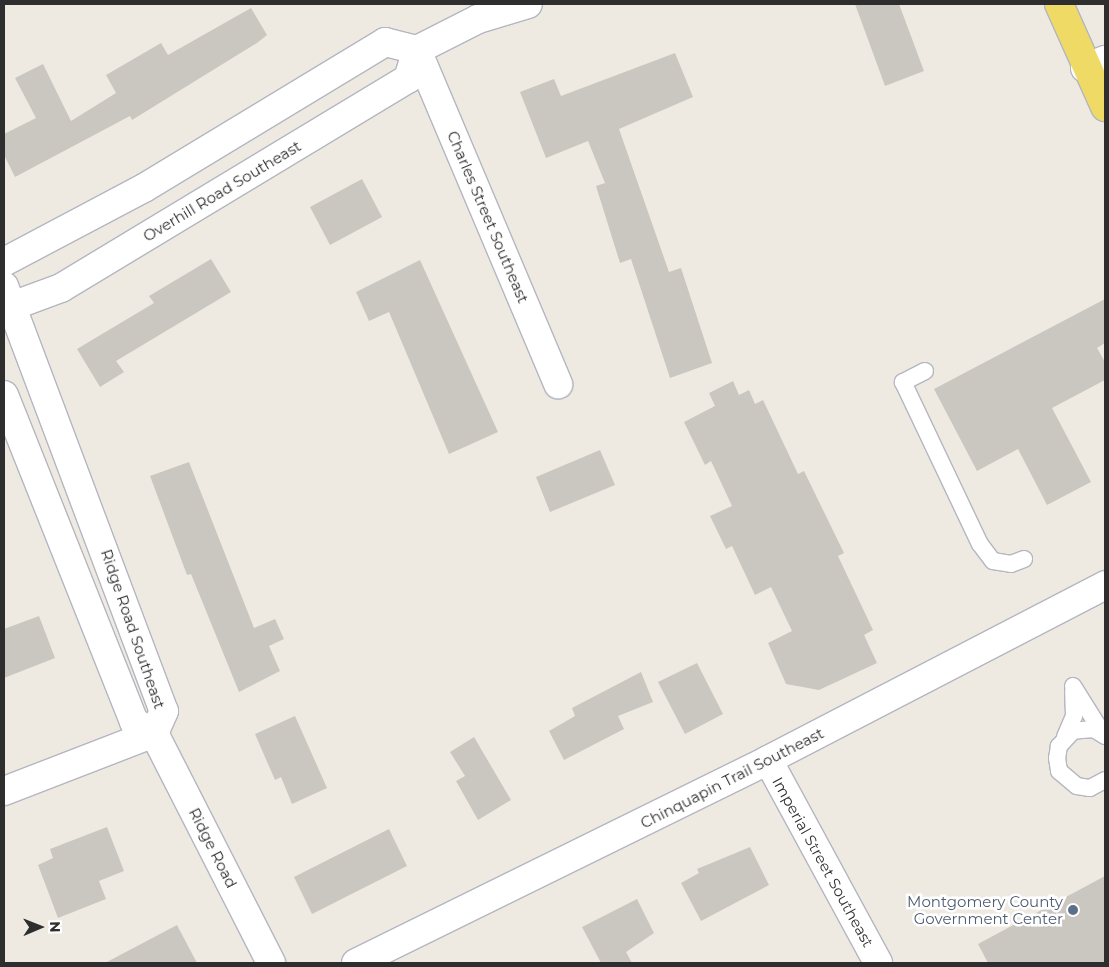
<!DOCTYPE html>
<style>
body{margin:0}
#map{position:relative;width:1109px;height:967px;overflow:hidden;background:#efeae1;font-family:Montserrat,sans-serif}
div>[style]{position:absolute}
.building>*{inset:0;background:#cac7c0}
.roads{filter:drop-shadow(1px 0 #b4b6c0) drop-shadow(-1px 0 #b4b6c0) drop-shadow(0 1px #b4b6c0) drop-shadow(0 -1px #b4b6c0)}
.lane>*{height:16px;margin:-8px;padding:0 8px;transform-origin:8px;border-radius:8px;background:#fff}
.street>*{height:28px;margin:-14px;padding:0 14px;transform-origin:14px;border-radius:14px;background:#fff}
.primary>*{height:28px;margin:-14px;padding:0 14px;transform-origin:14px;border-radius:14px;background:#efda65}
.dots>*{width:14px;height:14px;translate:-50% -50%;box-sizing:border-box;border:2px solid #fff;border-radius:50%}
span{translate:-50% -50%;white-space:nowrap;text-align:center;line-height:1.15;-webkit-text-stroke:5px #fff;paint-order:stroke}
.street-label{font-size:15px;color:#2e2e2e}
.service-label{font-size:15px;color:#4e5e75}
.right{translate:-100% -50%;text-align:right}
.frame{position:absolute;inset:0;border:5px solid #2e2e2e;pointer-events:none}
.north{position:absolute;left:15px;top:902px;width:50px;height:50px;-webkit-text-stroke:4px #fff;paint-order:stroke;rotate:89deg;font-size:14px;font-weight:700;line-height:20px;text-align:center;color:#2e2e2e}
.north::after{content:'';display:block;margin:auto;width:18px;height:22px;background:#2e2e2e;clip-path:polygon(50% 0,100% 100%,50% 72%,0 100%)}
</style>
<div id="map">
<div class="building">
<i style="clip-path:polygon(855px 4px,899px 4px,924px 71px,885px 86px)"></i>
<i style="clip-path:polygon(251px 8px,267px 35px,257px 43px,132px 120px,130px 116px,15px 177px,4px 155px,4px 134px,36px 118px,15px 78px,43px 64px,71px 121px,116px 93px,106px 75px,161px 43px,168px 55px)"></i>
<i style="clip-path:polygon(675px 53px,693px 97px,619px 129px,669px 272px,681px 268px,712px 363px,670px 378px,631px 259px,620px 263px,596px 186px,605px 183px,588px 141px,546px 158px,520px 92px,554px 79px,561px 96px)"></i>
<i style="clip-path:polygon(362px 179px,382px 217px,330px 245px,310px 207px)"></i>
<i style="clip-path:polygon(211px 259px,231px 292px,116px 361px,124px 372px,100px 387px,77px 349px,154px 303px,149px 296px)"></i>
<i style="clip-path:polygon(420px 260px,498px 432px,449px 454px,389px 312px,369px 321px,356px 292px)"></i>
<i style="clip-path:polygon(1105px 299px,1105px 343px,1097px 348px,1105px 362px,1105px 380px,1052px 408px,1091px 482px,1047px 505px,1018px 449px,977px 471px,934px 389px)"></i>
<i style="clip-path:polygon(733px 381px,739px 395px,749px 390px,755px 404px,763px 400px,798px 474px,804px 471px,844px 553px,838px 556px,873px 630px,864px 635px,877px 663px,819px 690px,786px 684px,768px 643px,792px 631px,771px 587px,755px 595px,732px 546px,726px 549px,710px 516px,732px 506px,711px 461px,705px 465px,684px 422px,715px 406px,709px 393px)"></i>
<i style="clip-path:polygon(600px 450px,615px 485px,550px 512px,536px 477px)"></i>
<i style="clip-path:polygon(189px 462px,254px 628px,275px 619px,284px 639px,269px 646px,280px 671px,239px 692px,191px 574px,187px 575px,150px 476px)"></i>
<i style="clip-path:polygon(39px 616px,55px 658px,4px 678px,4px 629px)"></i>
<i style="clip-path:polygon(697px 663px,723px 714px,685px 734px,658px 682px)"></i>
<i style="clip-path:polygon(641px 672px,653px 702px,618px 716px,624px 729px,564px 760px,549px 731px,575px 716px,572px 708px)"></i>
<i style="clip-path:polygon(295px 716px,327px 788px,292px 804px,281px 777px,275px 780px,255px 734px)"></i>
<i style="clip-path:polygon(474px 737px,511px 800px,478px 820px,456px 781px,465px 776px,450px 752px)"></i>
<i style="clip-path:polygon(107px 827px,124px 871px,99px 881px,106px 899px,58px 918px,38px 865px,53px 858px,50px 849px)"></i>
<i style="clip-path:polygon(389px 829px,407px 866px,312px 914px,294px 877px)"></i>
<i style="clip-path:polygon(750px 847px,769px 885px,701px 921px,681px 883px,699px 873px,697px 869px)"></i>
<i style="clip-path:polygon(1105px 876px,1105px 963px,988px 963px,978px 944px)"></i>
<i style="clip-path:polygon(637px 899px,654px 933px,626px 952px,632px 963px,601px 963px,582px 927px)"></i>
<i style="clip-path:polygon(177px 925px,197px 963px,105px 963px)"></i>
</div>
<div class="roads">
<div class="lane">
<i style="left:925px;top:371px;width:25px;rotate:153deg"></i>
<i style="left:903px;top:382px;width:179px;rotate:64.6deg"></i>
<i style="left:980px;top:544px;width:21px;rotate:53deg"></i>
<i style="left:993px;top:561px;width:18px;rotate:9deg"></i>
<i style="left:1011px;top:564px;width:14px;rotate:-21deg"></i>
<i style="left:1073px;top:686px;width:57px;rotate:58deg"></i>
<i style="left:1105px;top:736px;width:13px;rotate:-148deg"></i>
<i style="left:1094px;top:729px;width:21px;rotate:175deg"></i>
<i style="left:1073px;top:731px;width:21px;rotate:133deg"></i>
<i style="left:1059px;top:746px;width:12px;rotate:99deg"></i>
<i style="left:1057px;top:758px;width:13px;rotate:81deg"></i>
<i style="left:1059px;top:771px;width:23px;rotate:40deg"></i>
<i style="left:1077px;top:786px;width:13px;rotate:9deg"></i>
<i style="left:1090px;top:788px;width:17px;rotate:-28deg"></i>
<i style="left:1065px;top:737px;width:23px;rotate:-67deg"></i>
<i style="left:1074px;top:716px;width:25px;rotate:-92deg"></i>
</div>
<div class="street">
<i style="left:417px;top:50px;width:363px;rotate:67.1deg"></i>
<i style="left:1085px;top:68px;width:22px;rotate:-22deg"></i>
<i style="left:4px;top:262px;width:158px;rotate:-27.9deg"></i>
<i style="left:144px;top:188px;width:282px;rotate:-31.2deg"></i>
<i style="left:385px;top:42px;width:33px;rotate:14deg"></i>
<i style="left:417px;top:50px;width:68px;rotate:-26.9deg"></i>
<i style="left:478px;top:19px;width:52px;rotate:-16.7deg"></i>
<i style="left:4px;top:286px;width:454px;rotate:69.4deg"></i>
<i style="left:164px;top:711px;width:24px;rotate:114deg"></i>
<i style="left:4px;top:309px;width:61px;rotate:-20.2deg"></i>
<i style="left:61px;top:288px;width:405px;rotate:-31.1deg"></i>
<i style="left:408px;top:79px;width:30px;rotate:-73deg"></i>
<i style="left:4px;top:395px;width:352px;rotate:68.3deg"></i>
<i style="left:134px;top:722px;width:23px;rotate:29deg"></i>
<i style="left:154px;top:733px;width:258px;rotate:63deg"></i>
<i style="left:768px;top:760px;width:231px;rotate:61.5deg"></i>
<i style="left:4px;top:791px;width:161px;rotate:-21.1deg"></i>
<i style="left:356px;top:963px;width:459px;rotate:-26.2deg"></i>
<i style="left:768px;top:760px;width:380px;rotate:-27.4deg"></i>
</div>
<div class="primary">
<i style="left:1059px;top:4px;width:113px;rotate:65.9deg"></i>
</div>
</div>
<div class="dots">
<i style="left:1073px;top:910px;background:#5c6f8a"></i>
</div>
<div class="street-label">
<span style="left:222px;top:191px;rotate:-31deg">Overhill Road Southeast</span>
<span style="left:488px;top:217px;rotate:67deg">Charles Street Southeast</span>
<span style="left:133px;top:629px;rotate:71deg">Ridge Road Southeast</span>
<span style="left:732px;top:778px;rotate:-27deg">Chinquapin Trail Southeast</span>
<span style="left:213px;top:848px;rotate:63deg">Ridge Road</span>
<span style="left:823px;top:862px;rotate:61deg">Imperial Street Southeast</span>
</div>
<div class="service-label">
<span class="right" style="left:1063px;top:910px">Montgomery County<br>Government Center</span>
</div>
<div class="frame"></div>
<div class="north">N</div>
</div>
